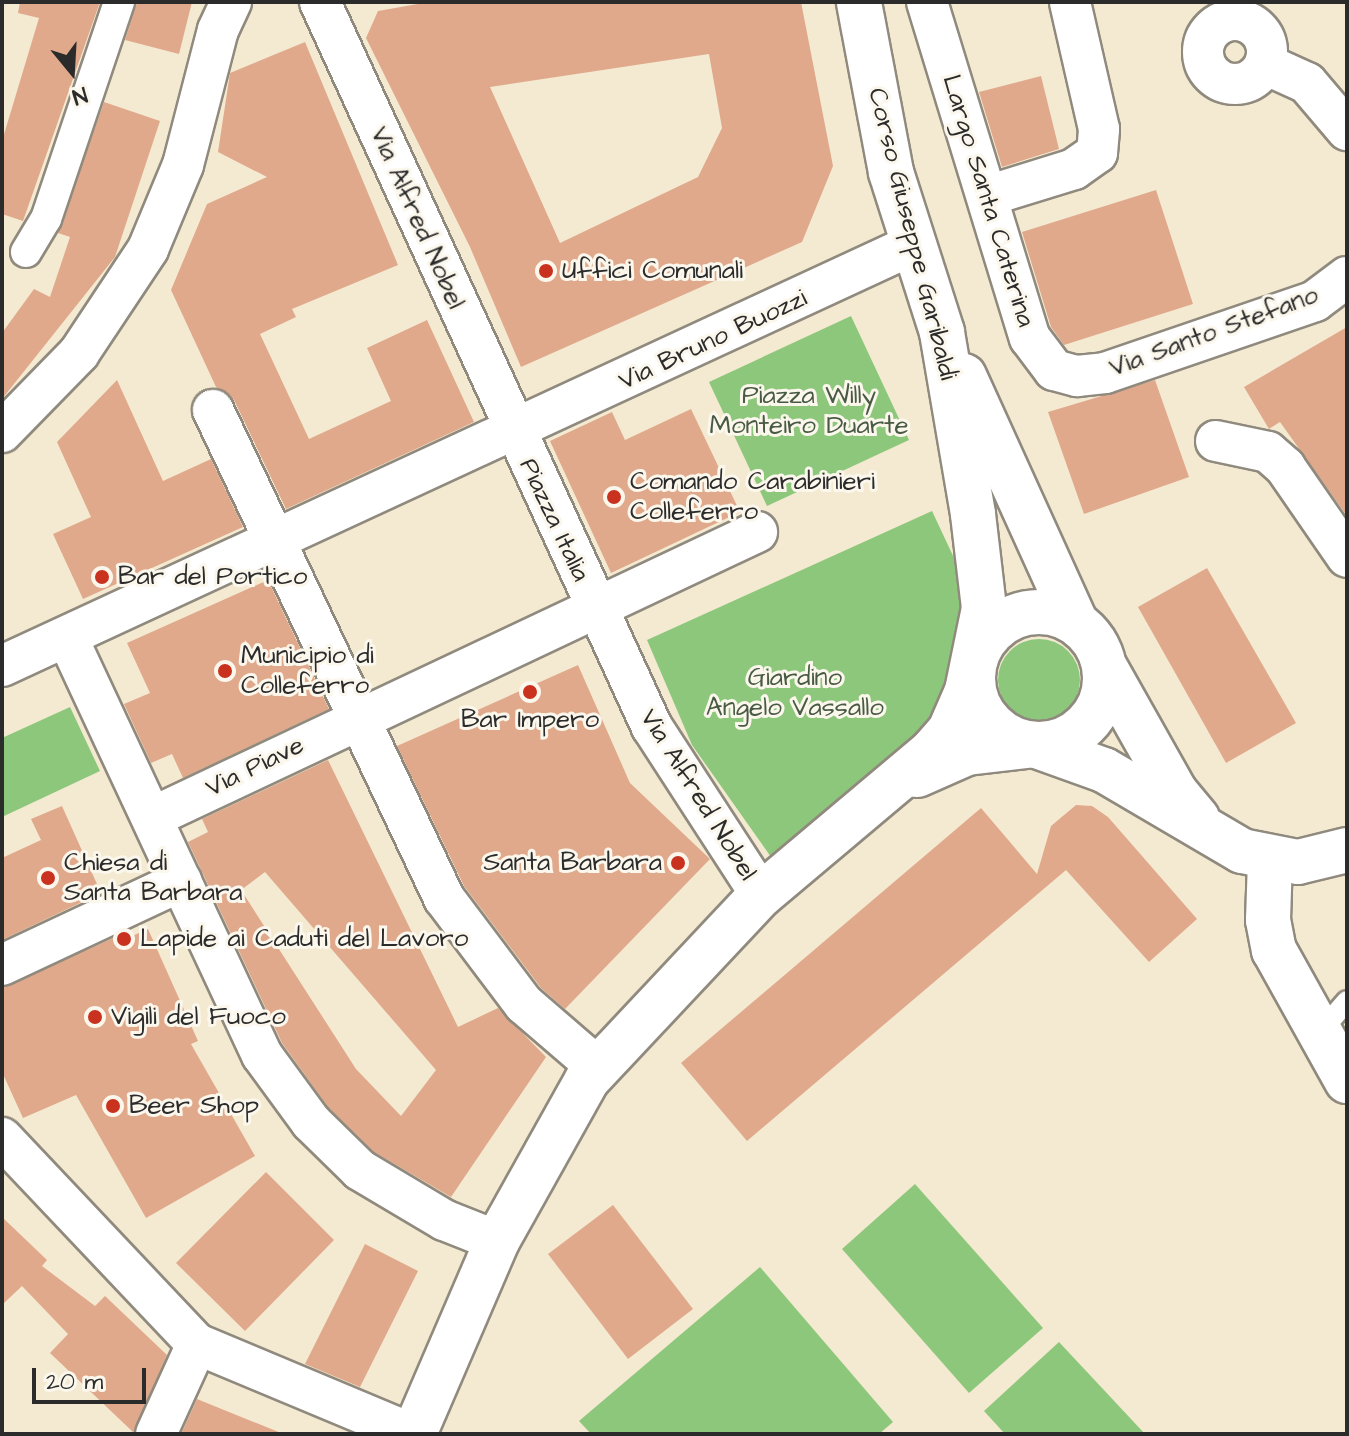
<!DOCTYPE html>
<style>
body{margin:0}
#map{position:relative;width:1349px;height:1436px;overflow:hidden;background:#f4ead2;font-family:"Architects Daughter",sans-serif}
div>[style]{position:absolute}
.green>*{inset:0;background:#8dc77b}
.round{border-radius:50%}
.building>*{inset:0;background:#e1a98b}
.roads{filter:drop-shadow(2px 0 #908a7e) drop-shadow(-2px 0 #908a7e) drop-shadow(0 2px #908a7e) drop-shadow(0 -2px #908a7e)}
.service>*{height:20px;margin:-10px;padding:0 10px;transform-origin:10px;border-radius:10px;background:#fff}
.pedestrian>*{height:30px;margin:-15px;padding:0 15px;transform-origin:15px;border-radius:15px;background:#fff}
.minor>*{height:40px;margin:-20px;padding:0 20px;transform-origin:20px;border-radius:20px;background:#fff}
.minor>.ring{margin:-20px;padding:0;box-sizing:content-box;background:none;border:40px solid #fff;border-radius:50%}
.tertiary>*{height:44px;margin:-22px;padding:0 22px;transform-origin:22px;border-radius:22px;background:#fff}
.secondary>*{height:44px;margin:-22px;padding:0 22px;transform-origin:22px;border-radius:22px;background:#fff}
.secondary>.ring{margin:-22px;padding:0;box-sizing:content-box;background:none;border:44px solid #fff;border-radius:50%}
.dots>*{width:22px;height:22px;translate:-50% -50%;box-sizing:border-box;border:4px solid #fbf7ec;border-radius:50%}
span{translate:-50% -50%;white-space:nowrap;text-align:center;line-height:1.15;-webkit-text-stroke:6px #fbf7ec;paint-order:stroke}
.street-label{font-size:26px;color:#2b2b2b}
.poi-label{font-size:26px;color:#2b2b2b}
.left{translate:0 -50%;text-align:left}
.right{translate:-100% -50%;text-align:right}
.park-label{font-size:26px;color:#485a43}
.frame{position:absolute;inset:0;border:4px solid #2b2b2b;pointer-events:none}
.north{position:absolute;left:32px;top:32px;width:80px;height:80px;-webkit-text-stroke:6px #fbf7ec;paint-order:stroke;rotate:162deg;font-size:22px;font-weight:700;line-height:32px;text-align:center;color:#2b2b2b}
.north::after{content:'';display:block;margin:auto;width:28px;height:36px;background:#2b2b2b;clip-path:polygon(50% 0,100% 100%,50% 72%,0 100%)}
.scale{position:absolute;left:32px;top:1368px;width:114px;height:36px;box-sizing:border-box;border:4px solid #2b2b2b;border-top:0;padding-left:10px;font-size:24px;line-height:28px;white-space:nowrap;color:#2b2b2b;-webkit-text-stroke:6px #fbf7ec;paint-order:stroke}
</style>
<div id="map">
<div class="green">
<i style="clip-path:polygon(851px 316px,909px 440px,767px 506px,709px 382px)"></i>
<i style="clip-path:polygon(932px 511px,962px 575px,957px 641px,942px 702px,923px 728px,771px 857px,692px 745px,647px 640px)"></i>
<i class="round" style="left:998px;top:639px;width:82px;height:82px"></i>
<i style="clip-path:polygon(70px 707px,100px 771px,2px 817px,2px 738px)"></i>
<i style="clip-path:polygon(915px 1184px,1043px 1328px,969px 1393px,842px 1249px)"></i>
<i style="clip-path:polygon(760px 1267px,893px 1422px,879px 1434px,591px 1434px,579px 1421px)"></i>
<i style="clip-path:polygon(1059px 1342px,1145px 1434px,1005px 1434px,984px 1411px)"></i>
</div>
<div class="building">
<i style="clip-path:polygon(20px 2px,100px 2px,23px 221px,2px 214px,2px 141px,39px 18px,18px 13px)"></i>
<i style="clip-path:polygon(137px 2px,192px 2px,179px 54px,125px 40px)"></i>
<i style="clip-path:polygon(evenodd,429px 2px,801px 2px,833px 166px,802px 242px,521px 367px,470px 247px,366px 38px,378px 11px,429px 2px,709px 54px,722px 128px,698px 177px,560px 243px,490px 87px,709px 54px)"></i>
<i style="clip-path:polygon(305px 42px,398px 265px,292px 309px,296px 317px,260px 334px,309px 439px,391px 401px,367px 348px,427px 320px,474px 422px,286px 509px,234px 400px,216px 387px,171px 290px,207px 204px,267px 177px,218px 152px,230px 73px)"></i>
<i style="clip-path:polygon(1041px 76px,1059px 149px,1002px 167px,979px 92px)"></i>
<i style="clip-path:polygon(104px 102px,160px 121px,115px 257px,2px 399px,2px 333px,34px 289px,50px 297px,70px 237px,58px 233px)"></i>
<i style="clip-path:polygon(1156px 190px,1193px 304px,1064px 345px,1051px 327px,1022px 232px)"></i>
<i style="clip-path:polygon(1347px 327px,1347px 516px,1280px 422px,1269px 429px,1244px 387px)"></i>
<i style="clip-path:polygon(117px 380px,163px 481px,211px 459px,243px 527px,83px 599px,53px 534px,91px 517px,57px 442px)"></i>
<i style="clip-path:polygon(1155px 380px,1189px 477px,1084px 514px,1048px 412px)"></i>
<i style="clip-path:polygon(691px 409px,740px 512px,611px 573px,550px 441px,612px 412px,625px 440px)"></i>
<i style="clip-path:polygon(1207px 568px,1296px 723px,1226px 763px,1138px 607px)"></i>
<i style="clip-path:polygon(268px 580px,329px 709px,183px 778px,172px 754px,151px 763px,124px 704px,150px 693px,127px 643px)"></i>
<i style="clip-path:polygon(578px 665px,630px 783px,710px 859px,565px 1009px,541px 988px,464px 886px,397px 746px)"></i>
<i style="clip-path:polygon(evenodd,328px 760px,458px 1027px,498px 1008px,546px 1057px,451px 1197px,374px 1152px,328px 1107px,282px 1043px,188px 842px,208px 832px,202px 819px,328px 760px,265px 872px,436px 1070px,401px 1116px,356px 1069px,241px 890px,265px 872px)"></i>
<i style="clip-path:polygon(1076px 805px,1092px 806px,1108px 817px,1197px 919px,1149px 962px,1066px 870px,747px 1141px,681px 1063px,981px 808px,1037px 874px,1051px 826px)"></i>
<i style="clip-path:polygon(62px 806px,101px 893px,2px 940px,2px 858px,41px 840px,31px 819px)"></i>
<i style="clip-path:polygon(148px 929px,198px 1041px,191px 1044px,255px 1156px,146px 1218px,76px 1095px,23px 1118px,2px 1072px,2px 988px,120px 935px,123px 940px)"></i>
<i style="clip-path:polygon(266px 1172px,334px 1240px,245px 1331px,176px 1263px)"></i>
<i style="clip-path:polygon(613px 1205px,693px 1309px,628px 1359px,548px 1254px)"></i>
<i style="clip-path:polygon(2px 1217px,47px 1260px,42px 1266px,95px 1306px,105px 1296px,167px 1355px,134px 1433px,50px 1353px,68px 1334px,22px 1286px,2px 1305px)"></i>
<i style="clip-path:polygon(365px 1244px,418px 1271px,360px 1387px,305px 1364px)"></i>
<i style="clip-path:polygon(197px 1399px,281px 1433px,281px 1434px,181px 1434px)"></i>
</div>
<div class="roads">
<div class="service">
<i style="left:1320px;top:1032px;width:41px;rotate:-48.9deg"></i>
</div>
<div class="pedestrian">
<i style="left:26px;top:252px;width:39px;rotate:-59deg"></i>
<i style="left:46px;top:219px;width:229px;rotate:-71.4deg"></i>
</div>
<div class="minor">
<i style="left:320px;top:2px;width:797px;rotate:65.4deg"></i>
<i style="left:652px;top:727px;width:200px;rotate:57deg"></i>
<i style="left:927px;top:2px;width:351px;rotate:73deg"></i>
<i style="left:1030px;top:338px;width:40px;rotate:53deg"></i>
<i style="left:1054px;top:370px;width:24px;rotate:15deg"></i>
<i style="left:1077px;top:376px;width:28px;rotate:-6deg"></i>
<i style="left:1105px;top:373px;width:222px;rotate:-18.9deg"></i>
<i style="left:1315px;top:301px;width:40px;rotate:-37deg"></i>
<i class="ring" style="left:1203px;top:20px;width:24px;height:24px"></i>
<i style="left:1265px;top:64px;width:46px;rotate:24.3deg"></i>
<i style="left:1307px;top:83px;width:62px;rotate:49.6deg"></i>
<i style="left:987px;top:196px;width:91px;rotate:-17.2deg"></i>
<i style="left:1074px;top:169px;width:28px;rotate:-35deg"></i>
<i style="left:1097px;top:153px;width:24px;rotate:-85deg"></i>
<i style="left:1099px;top:129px;width:130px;rotate:-102.9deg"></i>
<i style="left:213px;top:410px;width:540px;rotate:64.67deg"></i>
<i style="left:444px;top:898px;width:133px;rotate:53deg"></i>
<i style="left:524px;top:1004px;width:96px;rotate:40.8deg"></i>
<i style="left:2px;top:432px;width:110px;rotate:-45.7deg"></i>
<i style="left:79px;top:353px;width:125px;rotate:-56.4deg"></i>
<i style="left:148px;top:249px;width:91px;rotate:-67.4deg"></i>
<i style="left:183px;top:165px;width:139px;rotate:-75.5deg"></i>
<i style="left:218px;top:30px;width:31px;rotate:-65deg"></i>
<i style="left:1216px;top:441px;width:53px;rotate:11.9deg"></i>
<i style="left:1268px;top:452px;width:23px;rotate:41deg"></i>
<i style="left:1285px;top:467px;width:109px;rotate:55.4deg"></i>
<i style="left:67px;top:637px;width:461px;rotate:65deg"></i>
<i style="left:262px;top:1055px;width:83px;rotate:53.8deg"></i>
<i style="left:311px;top:1122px;width:69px;rotate:44.4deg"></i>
<i style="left:360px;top:1170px;width:98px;rotate:30.8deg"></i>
<i style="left:444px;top:1220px;width:57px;rotate:21.6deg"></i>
<i style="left:2px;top:666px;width:1003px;rotate:-24.83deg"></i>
<i style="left:153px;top:817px;width:668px;rotate:-25.26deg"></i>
<i style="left:2px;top:965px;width:198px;rotate:-25.1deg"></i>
<i style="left:2px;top:1138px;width:284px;rotate:46.6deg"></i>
<i style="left:197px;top:1344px;width:233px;rotate:22.7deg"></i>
<i style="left:156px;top:1434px;width:99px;rotate:-65.5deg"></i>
</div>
<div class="tertiary">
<i style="left:1270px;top:860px;width:60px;rotate:91.9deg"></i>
<i style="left:1268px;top:920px;width:31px;rotate:79deg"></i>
<i style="left:1274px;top:950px;width:150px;rotate:60.9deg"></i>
</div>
<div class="secondary">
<i style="left:964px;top:376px;width:269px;rotate:65.6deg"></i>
<i class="ring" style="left:973px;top:612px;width:88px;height:88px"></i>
<i style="left:1106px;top:669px;width:142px;rotate:60.6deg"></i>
<i style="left:1176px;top:793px;width:33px;rotate:50deg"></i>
<i style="left:917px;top:775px;width:55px;rotate:-23.7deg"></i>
<i style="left:967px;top:753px;width:67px;rotate:-6.8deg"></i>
<i style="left:1034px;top:745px;width:74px;rotate:19.7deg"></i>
<i style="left:1104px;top:770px;width:160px;rotate:30.4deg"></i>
<i style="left:1242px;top:851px;width:57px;rotate:11.1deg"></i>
<i style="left:1298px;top:862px;width:50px;rotate:-13.8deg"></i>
<i style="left:414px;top:1434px;width:210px;rotate:-66.7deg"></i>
<i style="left:497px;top:1241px;width:184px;rotate:-60.8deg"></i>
<i style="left:587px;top:1080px;width:254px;rotate:-46.8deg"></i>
<i style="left:761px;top:895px;width:224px;rotate:-40.1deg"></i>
<i style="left:932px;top:751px;width:28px;rotate:-49deg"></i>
<i style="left:950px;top:730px;width:43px;rotate:-66.4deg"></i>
<i style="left:967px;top:691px;width:85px;rotate:-78.4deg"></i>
<i style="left:984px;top:608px;width:95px;rotate:-96.7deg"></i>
<i style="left:973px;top:514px;width:185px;rotate:-99.7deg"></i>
<i style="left:942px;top:332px;width:168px;rotate:-107.7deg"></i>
<i style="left:891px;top:172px;width:173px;rotate:-100.7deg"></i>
</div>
</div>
<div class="dots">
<i style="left:546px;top:271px;background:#c8321e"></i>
<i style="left:614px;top:497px;background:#c8321e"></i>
<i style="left:102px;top:577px;background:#c8321e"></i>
<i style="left:225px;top:671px;background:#c8321e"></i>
<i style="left:530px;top:692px;background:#c8321e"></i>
<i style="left:678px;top:863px;background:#c8321e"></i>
<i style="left:48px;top:878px;background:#c8321e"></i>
<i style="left:124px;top:939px;background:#c8321e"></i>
<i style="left:95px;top:1017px;background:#c8321e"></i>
<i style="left:113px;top:1106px;background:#c8321e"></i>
</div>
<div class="street-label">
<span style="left:988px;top:201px;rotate:73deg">Largo Santa Caterina</span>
<span style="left:417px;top:218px;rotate:66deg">Via Alfred Nobel</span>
<span style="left:912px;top:234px;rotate:76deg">Corso Giuseppe Garibaldi</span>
<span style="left:1214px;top:332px;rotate:-20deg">Via Santo Stefano</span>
<span style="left:713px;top:340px;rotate:-25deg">Via Bruno Buozzi</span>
<span style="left:554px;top:520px;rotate:65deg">Piazza Italia</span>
<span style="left:255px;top:767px;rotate:-26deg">Via Piave</span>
<span style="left:698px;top:795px;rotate:58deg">Via Alfred Nobel</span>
</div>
<div class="poi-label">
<span class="left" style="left:562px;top:271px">Uffici Comunali</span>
<span class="left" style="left:630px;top:497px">Comando Carabinieri<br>Colleferro</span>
<span class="left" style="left:118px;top:577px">Bar del Portico</span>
<span class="left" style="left:241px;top:671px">Municipio di<br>Colleferro</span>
<span style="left:530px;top:720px">Bar Impero</span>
<span class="left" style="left:64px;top:878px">Chiesa di<br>Santa Barbara</span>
<span class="right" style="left:662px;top:863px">Santa Barbara</span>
<span class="left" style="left:140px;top:939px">Lapide ai Caduti del Lavoro</span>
<span class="left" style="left:111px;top:1017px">Vigili del Fuoco</span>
<span class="left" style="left:129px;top:1106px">Beer Shop</span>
</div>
<div class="park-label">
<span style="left:809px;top:411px">Piazza Willy<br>Monteiro Duarte</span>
<span style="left:795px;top:693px">Giardino<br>Angelo Vassallo</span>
</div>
<div class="frame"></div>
<div class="north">N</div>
<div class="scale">20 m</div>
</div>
